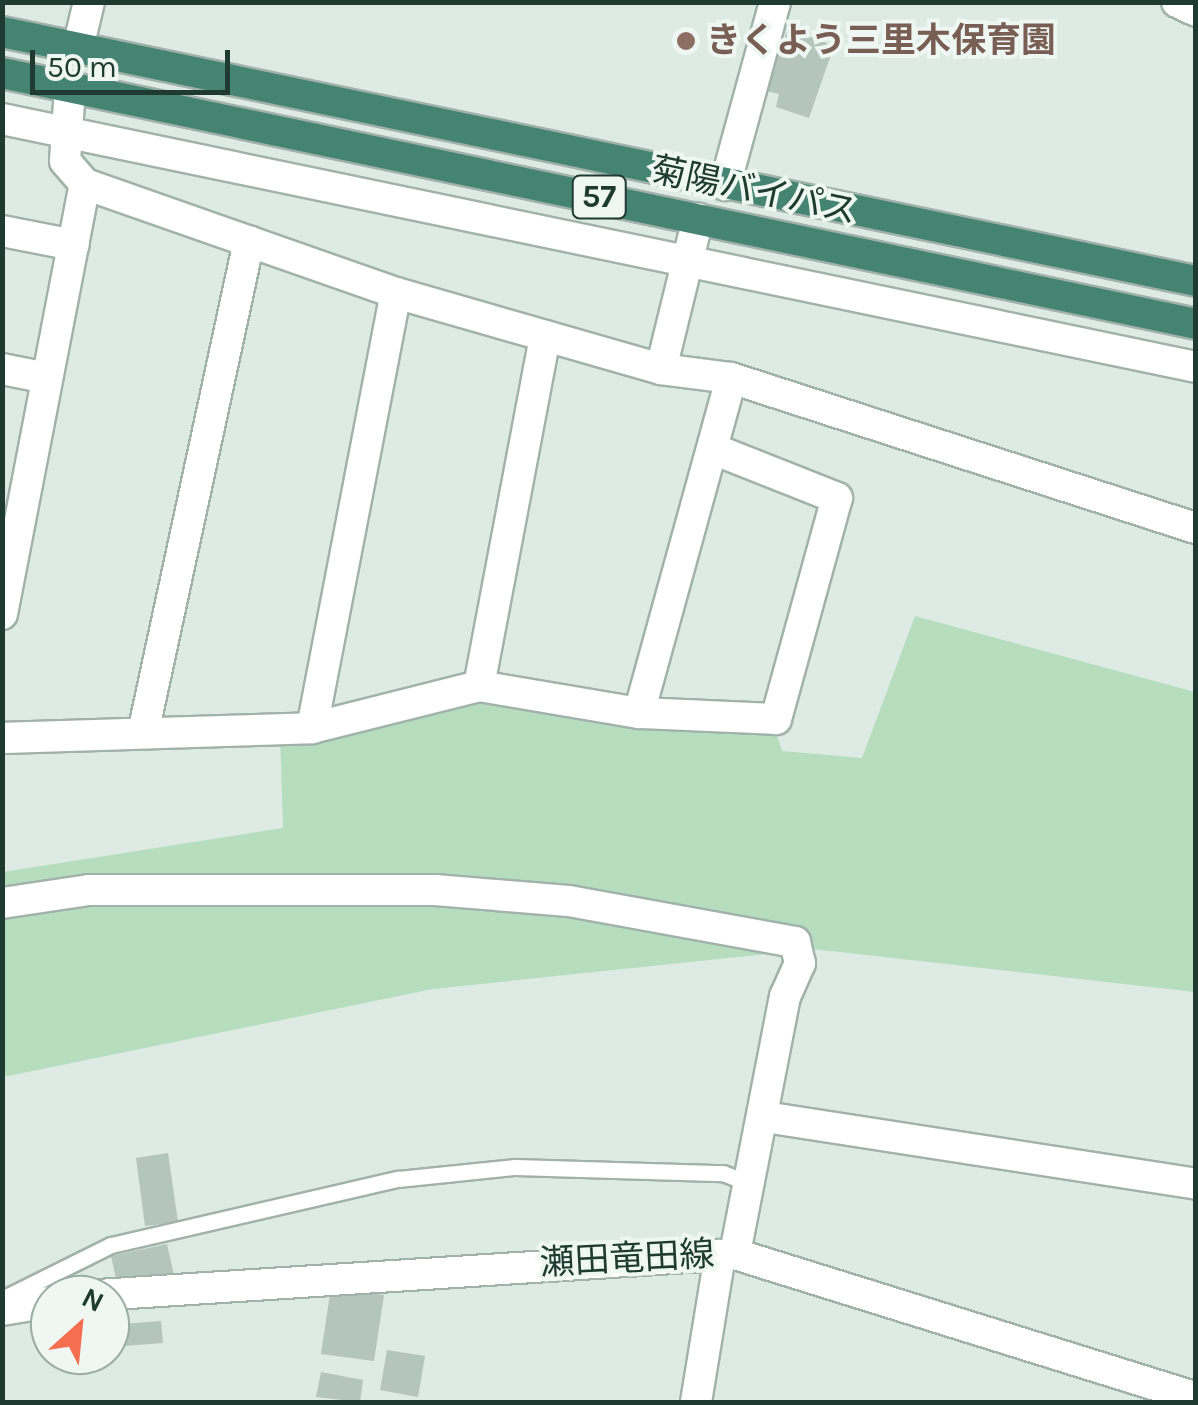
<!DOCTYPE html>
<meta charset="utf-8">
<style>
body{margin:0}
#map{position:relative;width:1198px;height:1405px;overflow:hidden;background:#deeae4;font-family:Karla,"Noto Sans JP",sans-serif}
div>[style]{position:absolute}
.green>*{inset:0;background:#b6ddbe}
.building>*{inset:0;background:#b3c5bd}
.roads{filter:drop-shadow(2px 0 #a1b2ab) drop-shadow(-2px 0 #a1b2ab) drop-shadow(0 2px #a1b2ab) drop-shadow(0 -2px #a1b2ab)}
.service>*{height:15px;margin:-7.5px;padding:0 7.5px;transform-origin:7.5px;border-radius:7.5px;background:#fff}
.minor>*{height:30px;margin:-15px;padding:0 15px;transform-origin:15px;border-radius:15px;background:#fff}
.secondary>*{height:30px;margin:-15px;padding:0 15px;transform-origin:15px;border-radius:15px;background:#fff}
.trunk>*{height:30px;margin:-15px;padding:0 15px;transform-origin:15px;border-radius:15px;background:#468472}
.dots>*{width:28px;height:28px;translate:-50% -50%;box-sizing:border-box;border:5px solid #eef7f2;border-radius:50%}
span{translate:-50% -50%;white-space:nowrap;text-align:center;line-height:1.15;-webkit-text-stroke:8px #eef7f2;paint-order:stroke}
.shield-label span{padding:2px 8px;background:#eef7f2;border:2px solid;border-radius:8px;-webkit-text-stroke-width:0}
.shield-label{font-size:32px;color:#1f3a31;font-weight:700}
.education-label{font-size:35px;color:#785e54;font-weight:700}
.left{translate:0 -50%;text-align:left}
.street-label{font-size:35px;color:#1f3a31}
.frame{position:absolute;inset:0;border:5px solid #1f3a31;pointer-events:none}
.north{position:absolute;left:30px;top:1275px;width:100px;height:100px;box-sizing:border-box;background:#eef7f2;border:2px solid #9baba5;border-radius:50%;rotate:27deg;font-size:28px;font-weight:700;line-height:40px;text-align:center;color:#1f3a31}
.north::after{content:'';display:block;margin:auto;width:35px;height:45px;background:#f66e50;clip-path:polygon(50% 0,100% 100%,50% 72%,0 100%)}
.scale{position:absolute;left:30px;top:50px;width:200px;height:45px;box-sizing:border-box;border:5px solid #1f3a31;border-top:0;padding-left:12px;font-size:30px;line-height:35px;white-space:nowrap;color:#1f3a31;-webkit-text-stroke:8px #eef7f2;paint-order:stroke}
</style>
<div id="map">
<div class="green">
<i style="clip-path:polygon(915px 616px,1195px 692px,1195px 992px,813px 949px,433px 989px,3px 1077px,3px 872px,283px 828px,280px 735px,478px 695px,774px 726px,782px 751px,862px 758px)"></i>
</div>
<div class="building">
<i style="clip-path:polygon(788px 28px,834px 46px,809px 118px,776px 107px,779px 94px,766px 91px)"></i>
<i style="clip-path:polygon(168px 1153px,178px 1222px,145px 1226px,136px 1158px)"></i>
<i style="clip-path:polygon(167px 1244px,174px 1275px,118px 1288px,111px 1256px)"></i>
<i style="clip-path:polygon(331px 1287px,384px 1295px,374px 1361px,321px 1354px)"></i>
<i style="clip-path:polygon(161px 1321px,163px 1343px,111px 1347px,110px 1325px)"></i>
<i style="clip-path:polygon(387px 1350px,425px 1356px,418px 1397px,380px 1390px)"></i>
<i style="clip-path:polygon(321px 1372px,363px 1380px,360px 1402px,316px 1397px)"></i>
</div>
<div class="roads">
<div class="service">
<i style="left:2px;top:1299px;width:122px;rotate:-26.4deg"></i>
<i style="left:111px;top:1245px;width:294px;rotate:-13deg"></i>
<i style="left:398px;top:1179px;width:118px;rotate:-5.9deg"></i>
<i style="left:515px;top:1167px;width:208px;rotate:1.7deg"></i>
<i style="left:723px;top:1173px;width:29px;rotate:22deg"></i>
</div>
<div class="minor">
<i style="left:1177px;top:2px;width:21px;rotate:25deg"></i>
<i style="left:78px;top:48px;width:47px;rotate:-76.6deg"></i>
<i style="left:2px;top:119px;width:1219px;rotate:11.73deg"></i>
<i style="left:85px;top:184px;width:330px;rotate:19.3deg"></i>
<i style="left:396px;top:293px;width:276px;rotate:16deg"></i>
<i style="left:661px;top:369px;width:71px;rotate:7.3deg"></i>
<i style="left:731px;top:378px;width:489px;rotate:17.9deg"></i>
<i style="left:725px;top:185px;width:190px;rotate:-74.7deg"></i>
<i style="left:2px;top:231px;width:73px;rotate:11deg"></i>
<i style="left:2px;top:369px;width:46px;rotate:11.3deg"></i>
<i style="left:661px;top:369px;width:155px;rotate:-76.2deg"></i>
<i style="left:2px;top:614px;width:438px;rotate:-79.1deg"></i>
<i style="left:85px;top:184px;width:30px;rotate:-131deg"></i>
<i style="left:65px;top:161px;width:74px;rotate:-86.1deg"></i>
<i style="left:479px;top:686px;width:356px;rotate:-79.3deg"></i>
<i style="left:639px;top:713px;width:137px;rotate:2.5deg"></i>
<i style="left:776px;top:719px;width:229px;rotate:-74.6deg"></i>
<i style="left:837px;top:498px;width:133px;rotate:-158.4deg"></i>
<i style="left:312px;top:728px;width:443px;rotate:-79.1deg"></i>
<i style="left:143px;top:733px;width:503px;rotate:-77.84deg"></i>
<i style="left:2px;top:738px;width:310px;rotate:-1.8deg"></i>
<i style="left:312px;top:728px;width:172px;rotate:-14.1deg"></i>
<i style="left:479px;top:686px;width:162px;rotate:9.6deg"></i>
<i style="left:639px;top:713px;width:347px;rotate:-74.6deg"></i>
<i style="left:2px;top:903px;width:88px;rotate:-8.5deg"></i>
<i style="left:89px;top:890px;width:346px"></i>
<i style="left:435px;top:890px;width:134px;rotate:4.7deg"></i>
<i style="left:569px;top:901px;width:230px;rotate:10.3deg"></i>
<i style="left:795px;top:942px;width:22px;rotate:77deg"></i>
<i style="left:800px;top:963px;width:36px;rotate:114deg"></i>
<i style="left:785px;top:996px;width:263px;rotate:101deg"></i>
<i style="left:765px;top:1117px;width:436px;rotate:8.8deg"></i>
<i style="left:696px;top:1402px;width:149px;rotate:-80.7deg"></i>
</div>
<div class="secondary">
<i style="left:98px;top:1295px;width:638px;rotate:-3.68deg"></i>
<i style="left:735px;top:1254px;width:483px;rotate:17.3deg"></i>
<i style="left:2px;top:1310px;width:49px;rotate:-9.5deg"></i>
</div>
<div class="trunk">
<i style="left:2px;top:32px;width:1220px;rotate:11.78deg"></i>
<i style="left:2px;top:73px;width:1220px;rotate:11.87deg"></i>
</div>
</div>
<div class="dots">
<i style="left:686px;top:41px;background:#8d6e63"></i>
</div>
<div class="shield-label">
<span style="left:599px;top:197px">57</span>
</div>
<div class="education-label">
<span class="left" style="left:706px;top:41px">きくよう三里木保育園</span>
</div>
<div class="street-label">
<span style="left:754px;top:191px;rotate:12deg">菊陽バイパス</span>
<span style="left:627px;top:1259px;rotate:-3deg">瀬田竜田線</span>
</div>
<div class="frame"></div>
<div class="north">N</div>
<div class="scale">50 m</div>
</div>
